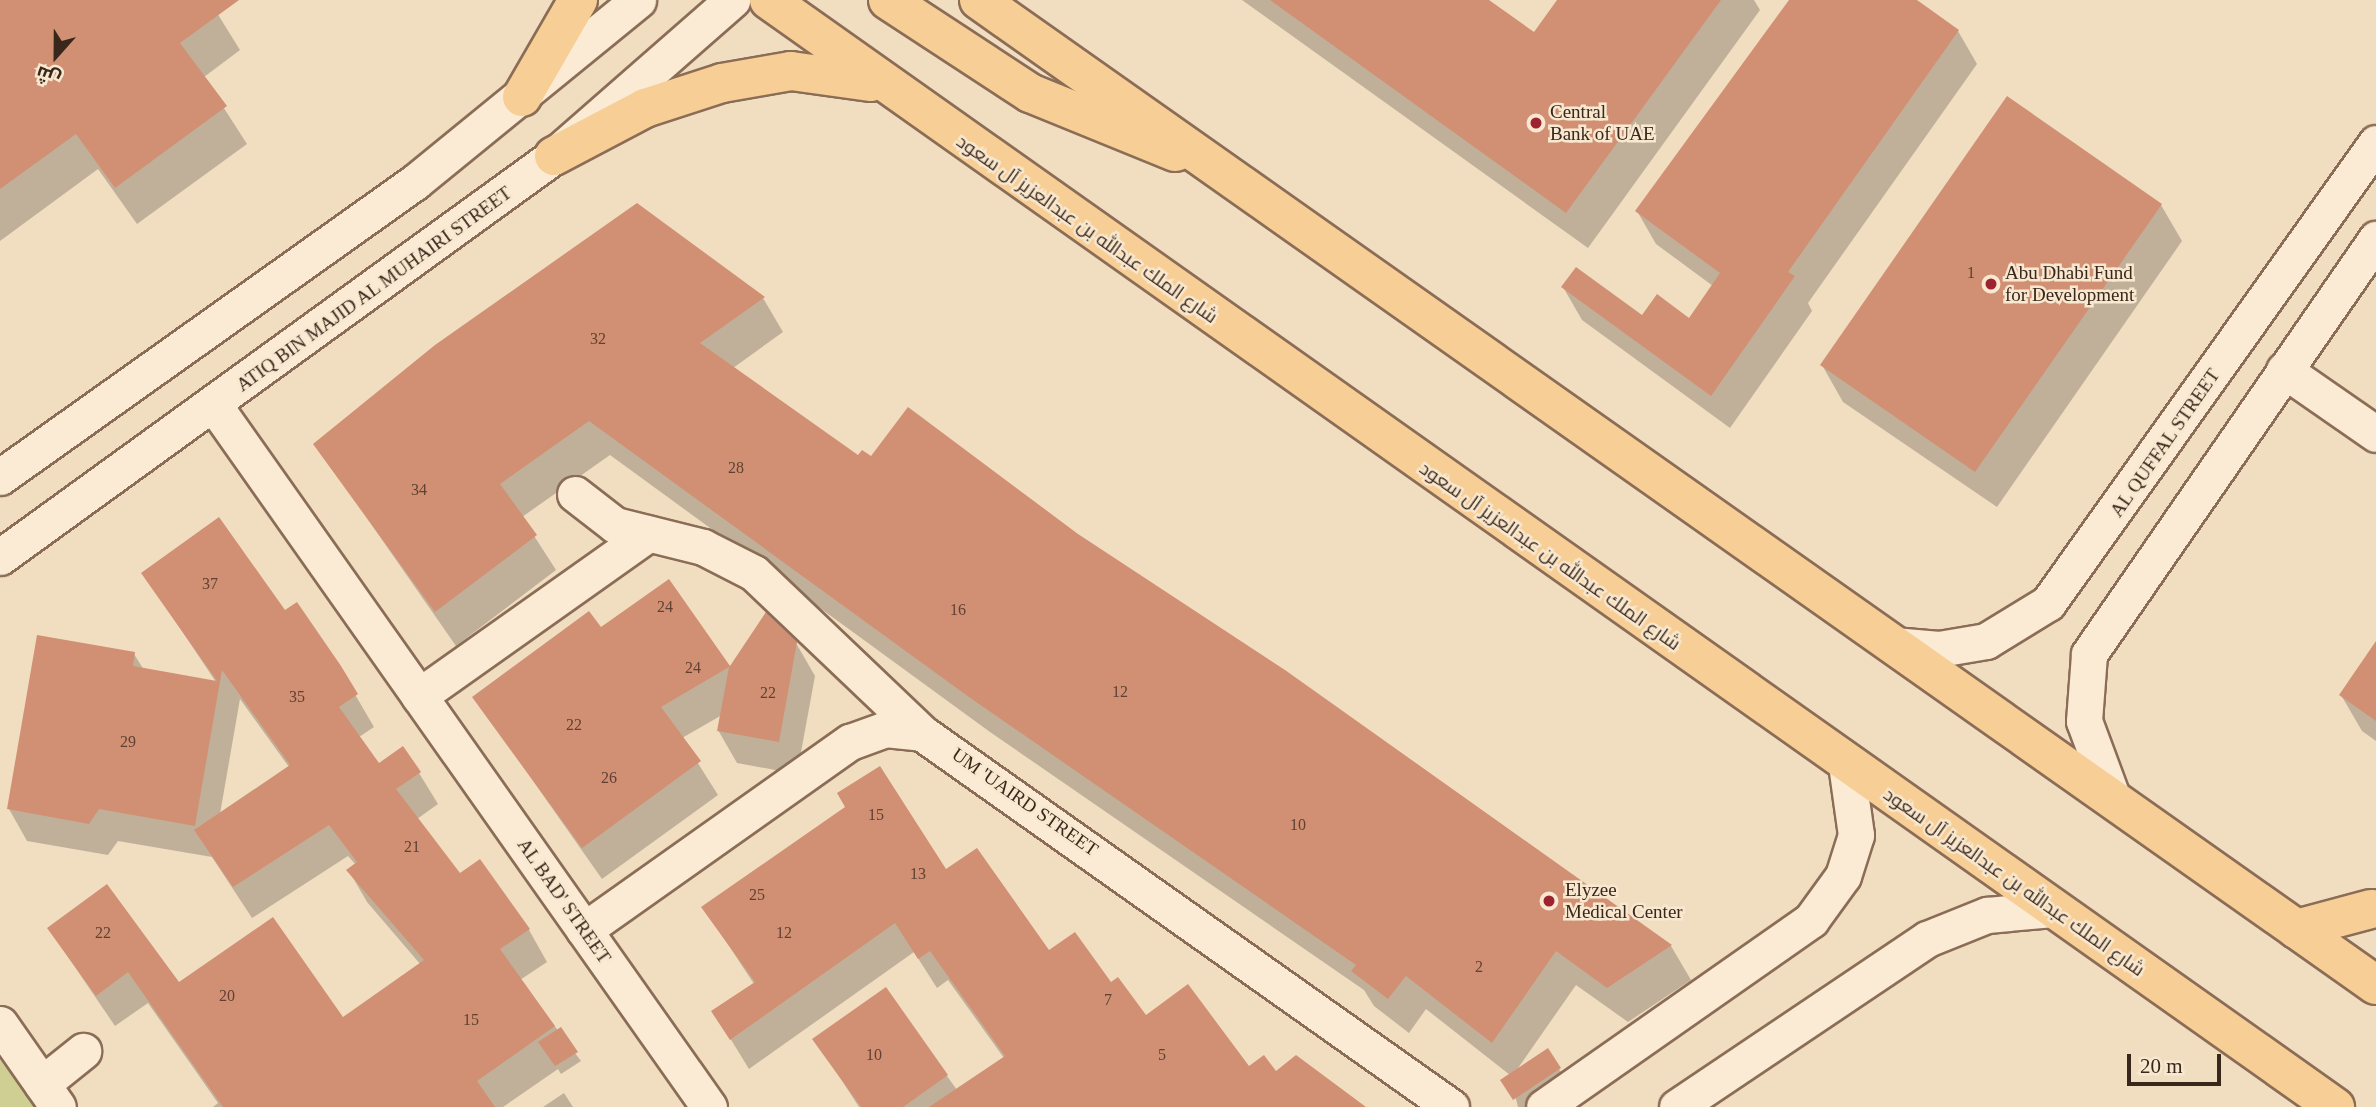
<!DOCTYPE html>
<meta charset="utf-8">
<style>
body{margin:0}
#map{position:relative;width:2376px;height:1107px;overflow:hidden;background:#f1ddc0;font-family:"Times New Roman",Cairo,serif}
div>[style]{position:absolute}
.green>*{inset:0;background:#cfcf93}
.shadow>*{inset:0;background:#0003}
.building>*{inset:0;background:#d19073}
.roads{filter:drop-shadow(2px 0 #8b6d57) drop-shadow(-2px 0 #8b6d57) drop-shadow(0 2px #8b6d57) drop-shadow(0 -2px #8b6d57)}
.minor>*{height:35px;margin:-17.5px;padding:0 17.5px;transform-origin:17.5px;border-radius:17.5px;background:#fbebd4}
.major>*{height:38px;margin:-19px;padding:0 19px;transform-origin:19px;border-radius:19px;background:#f7ce95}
.dots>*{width:19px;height:19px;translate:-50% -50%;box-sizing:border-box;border:4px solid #f8e8d0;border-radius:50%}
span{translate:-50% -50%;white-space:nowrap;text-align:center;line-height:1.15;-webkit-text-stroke:5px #f8e8d0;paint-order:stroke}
.number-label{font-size:16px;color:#604132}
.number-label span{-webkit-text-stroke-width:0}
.poi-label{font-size:19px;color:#3a271c}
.left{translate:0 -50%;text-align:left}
.street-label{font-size:19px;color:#3a271c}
.north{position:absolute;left:21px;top:21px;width:70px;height:70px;-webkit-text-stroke:5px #f8e8d0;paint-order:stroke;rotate:201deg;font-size:19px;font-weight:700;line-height:28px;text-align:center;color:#3a271c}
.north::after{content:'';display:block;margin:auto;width:24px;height:32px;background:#3a271c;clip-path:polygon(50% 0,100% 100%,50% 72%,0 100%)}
.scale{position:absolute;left:2127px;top:1054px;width:94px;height:32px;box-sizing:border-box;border:4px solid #3a271c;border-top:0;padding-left:9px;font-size:21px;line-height:24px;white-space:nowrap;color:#3a271c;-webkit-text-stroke:5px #f8e8d0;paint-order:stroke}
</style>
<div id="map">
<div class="green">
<i style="clip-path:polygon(0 1060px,37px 1107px,0 1107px)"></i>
</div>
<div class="shadow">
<i style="clip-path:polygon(0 0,209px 0,240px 50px,204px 77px,247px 144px,137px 224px,98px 169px,0 241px)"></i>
<i style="clip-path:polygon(1242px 0,1486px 0,1534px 35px,1559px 0,1754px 0,1760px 10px,1588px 248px)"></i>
<i style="clip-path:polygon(1790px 0,1914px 0,1958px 31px,1977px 64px,1808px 303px,1812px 311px,1730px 428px,1582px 320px,1563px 287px,1642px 317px,1689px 320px,1713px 286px,1656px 244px,1637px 211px)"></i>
<i style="clip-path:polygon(2161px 205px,2182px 241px,1997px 507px,1843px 402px,1822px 365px)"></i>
<i style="clip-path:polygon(763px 298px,783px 332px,733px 368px,858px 458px,1077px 535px,1284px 672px,1671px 946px,1691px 980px,1628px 1022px,1576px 985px,1516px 1071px,1547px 1050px,1571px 1088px,1542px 1107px,1518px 1107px,1510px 1075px,1426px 1009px,1409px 1033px,1374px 1006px,1364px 990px,990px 732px,610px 455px,522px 517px,556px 570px,456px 646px,316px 445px)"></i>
<i style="clip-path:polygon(evenodd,143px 573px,284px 613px,339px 667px,374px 727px,359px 737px,378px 765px,419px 773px,438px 804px,417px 819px,460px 875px,480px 861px,529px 930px,547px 962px,520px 980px,581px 1061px,561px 1074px,558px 1069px,503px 1107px,213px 1107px,218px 1103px,148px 1003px,115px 1026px,49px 929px,179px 985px,343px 1020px,421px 965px,367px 902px,349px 871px,356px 865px,348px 856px,252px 918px,212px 857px,118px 841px,108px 855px,27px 841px,9px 809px,134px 654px,144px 670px,216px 682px,143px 573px,240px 699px,289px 767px,220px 814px,240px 699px)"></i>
<i style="clip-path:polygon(669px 581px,730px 669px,796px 643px,815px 676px,797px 774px,737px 763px,718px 730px,722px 715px,682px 738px,718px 795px,602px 879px,474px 697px,601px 629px)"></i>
<i style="clip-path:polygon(2376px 645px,2376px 741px,2362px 731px,2341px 695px)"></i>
<i style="clip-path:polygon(946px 872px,1049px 952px,1110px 985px,1145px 1017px,1248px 1068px,1363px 1107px,859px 1107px,815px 1039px,885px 989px,957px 1090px,1004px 1058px,948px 980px,937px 988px,914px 952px,749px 1069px,714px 1012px,754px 984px,704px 908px)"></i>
<i style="clip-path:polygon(564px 1093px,573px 1107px,543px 1107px)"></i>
</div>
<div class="building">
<i style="clip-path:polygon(0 0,239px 0,180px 43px,227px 106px,115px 188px,76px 134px,0 189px)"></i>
<i style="clip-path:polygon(1270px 0,1489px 0,1534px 32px,1557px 0,1721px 0,1566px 213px)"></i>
<i style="clip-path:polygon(1789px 0,1917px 0,1959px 30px,1788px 272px,1795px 276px,1711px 396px,1561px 287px,1576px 267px,1642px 315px,1657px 294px,1689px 318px,1720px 273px,1635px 211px)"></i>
<i style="clip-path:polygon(2007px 96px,2162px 204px,1975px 472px,1820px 365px)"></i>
<i style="clip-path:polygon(637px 203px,765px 297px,700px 343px,858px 455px,862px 450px,871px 456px,908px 407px,1078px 534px,1285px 670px,1672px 945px,1607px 988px,1556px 951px,1492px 1043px,1406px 976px,1388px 999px,1351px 971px,1356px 965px,969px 697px,589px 421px,500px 484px,537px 535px,435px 612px,313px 444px,435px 345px)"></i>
<i style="clip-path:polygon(219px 517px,285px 610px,297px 602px,341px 666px,358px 694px,339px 707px,379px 763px,403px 746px,421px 772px,396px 789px,460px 873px,480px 859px,530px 929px,500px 949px,555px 1026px,477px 1081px,495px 1107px,223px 1107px,128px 972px,96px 996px,47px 928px,107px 884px,179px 982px,273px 917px,343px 1017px,424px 960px,346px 870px,357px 862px,329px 825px,233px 887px,194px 830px,290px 765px,222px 670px,195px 826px,99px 809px,89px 824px,7px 809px,37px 635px,135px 652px,133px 666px,217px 681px,141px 573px)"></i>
<i style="clip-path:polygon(669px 579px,730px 666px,766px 612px,797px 642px,779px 742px,717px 731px,729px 667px,661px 707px,701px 761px,582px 848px,472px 697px,589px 611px,601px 627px)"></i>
<i style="clip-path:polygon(2376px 641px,2376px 721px,2339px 695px)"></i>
<i style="clip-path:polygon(880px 766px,946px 869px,977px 848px,1049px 950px,1075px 932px,1111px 982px,1118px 977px,1146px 1015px,1188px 984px,1249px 1066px,1264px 1055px,1276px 1071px,1296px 1055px,1366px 1107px,929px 1107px,1005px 1056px,930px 951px,918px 959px,895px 923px,730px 1040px,711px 1011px,755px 982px,701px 907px,845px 807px,837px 793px)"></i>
<i style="clip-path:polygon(886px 987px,948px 1075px,903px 1107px,861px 1107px,812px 1039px)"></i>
<i style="clip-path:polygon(561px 1027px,578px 1052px,555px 1066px,538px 1042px)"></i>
<i style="clip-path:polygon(1548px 1048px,1561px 1068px,1513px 1100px,1500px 1080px)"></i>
</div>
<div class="roads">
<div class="minor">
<i style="left:2284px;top:370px;width:112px;rotate:34.8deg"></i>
<i style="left:214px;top:405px;width:859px;rotate:54.81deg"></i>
<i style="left:0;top:477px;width:509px;rotate:-35.41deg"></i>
<i style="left:415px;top:182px;width:288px;rotate:-39.2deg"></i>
<i style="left:575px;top:494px;width:51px;rotate:37.8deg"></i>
<i style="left:615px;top:525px;width:91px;rotate:14deg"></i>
<i style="left:703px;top:547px;width:57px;rotate:27deg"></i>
<i style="left:754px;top:573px;width:232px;rotate:43.6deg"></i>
<i style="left:0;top:557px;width:684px;rotate:-35.9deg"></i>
<i style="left:554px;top:156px;width:237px;rotate:-41.2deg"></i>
<i style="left:1893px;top:645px;width:46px;rotate:5deg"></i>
<i style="left:1939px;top:649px;width:48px;rotate:-9.7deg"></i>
<i style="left:1986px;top:641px;width:73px;rotate:-31.5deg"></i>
<i style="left:2048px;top:603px;width:565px;rotate:-54.51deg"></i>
<i style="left:419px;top:696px;width:281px;rotate:-35.3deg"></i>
<i style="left:2113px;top:799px;width:83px;rotate:-110.4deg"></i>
<i style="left:2084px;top:721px;width:67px;rotate:-85.7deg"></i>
<i style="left:2089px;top:654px;width:505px;rotate:-55.33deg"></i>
<i style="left:584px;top:930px;width:326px;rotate:-35.3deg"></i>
<i style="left:850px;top:742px;width:37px;rotate:-20deg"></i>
<i style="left:885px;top:729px;width:37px;rotate:6deg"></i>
<i style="left:922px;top:733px;width:648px;rotate:35.26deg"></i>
<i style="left:0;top:1024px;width:101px;rotate:55.1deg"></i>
<i style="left:42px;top:1084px;width:53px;rotate:-38.8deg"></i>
<i style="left:1544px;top:1107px;width:326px;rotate:-35deg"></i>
<i style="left:1811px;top:920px;width:54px;rotate:-54deg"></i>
<i style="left:1843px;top:876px;width:43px;rotate:-72.4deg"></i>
<i style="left:1856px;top:835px;width:72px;rotate:-98deg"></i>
<i style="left:1677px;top:1107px;width:301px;rotate:-33.9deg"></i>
<i style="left:1927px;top:939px;width:65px;rotate:-21.8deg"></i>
<i style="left:1987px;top:915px;width:66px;rotate:-5.2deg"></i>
</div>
<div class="major">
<i style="left:769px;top:0;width:1918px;rotate:35.26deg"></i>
<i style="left:888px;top:0;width:170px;rotate:33.2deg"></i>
<i style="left:1030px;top:93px;width:157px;rotate:22.1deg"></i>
<i style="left:979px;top:0;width:1709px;rotate:35.19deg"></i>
<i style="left:522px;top:97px;width:112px;rotate:-60deg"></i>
<i style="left:554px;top:156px;width:103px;rotate:-27.8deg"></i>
<i style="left:645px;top:108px;width:81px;rotate:-18deg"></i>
<i style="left:722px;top:83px;width:70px;rotate:-9.9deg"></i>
<i style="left:791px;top:71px;width:80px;rotate:7.9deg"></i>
<i style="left:2296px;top:929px;width:78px;rotate:-14.9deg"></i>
</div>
</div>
<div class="dots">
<i style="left:1536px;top:123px;background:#9e2331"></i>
<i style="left:1991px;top:284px;background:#9e2331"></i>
<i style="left:1549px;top:901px;background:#9e2331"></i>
</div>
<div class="number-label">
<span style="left:1971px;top:273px">1</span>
<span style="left:598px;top:339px">32</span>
<span style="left:736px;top:468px">28</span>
<span style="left:419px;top:490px">34</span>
<span style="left:210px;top:584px">37</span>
<span style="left:665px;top:607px">24</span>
<span style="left:958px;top:610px">16</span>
<span style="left:693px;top:668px">24</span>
<span style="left:1120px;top:692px">12</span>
<span style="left:768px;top:693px">22</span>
<span style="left:297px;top:697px">35</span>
<span style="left:574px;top:725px">22</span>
<span style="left:128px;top:742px">29</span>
<span style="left:609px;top:778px">26</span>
<span style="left:876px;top:815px">15</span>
<span style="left:1298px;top:825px">10</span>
<span style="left:412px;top:847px">21</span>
<span style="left:918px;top:874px">13</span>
<span style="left:757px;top:895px">25</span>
<span style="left:103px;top:933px">22</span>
<span style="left:784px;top:933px">12</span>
<span style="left:1479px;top:967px">2</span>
<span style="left:227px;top:996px">20</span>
<span style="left:1108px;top:1000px">7</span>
<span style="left:471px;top:1020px">15</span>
<span style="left:874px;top:1055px">10</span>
<span style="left:1162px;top:1055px">5</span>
</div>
<div class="poi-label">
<span class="left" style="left:1550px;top:123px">Central<br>Bank of UAE</span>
<span class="left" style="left:2005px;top:284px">Abu Dhabi Fund<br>for Development</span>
<span class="left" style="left:1565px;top:901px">Elyzee<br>Medical Center</span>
</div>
<div class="street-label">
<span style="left:1087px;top:229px;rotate:35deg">شارع الملك عبدالله بن عبدالعزيز آل سعود</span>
<span style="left:374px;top:289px;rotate:-36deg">ATIQ BIN MAJID AL MUHAIRI STREET</span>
<span style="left:2165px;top:443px;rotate:-55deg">AL QUFFAL STREET</span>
<span style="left:1550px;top:556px;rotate:35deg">شارع الملك عبدالله بن عبدالعزيز آل سعود</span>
<span style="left:1025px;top:802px;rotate:35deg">UM 'UAIRD STREET</span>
<span style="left:2014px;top:882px;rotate:35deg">شارع الملك عبدالله بن عبدالعزيز آل سعود</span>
<span style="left:564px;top:901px;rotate:55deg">AL BAD' STREET</span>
</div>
<div class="north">ش</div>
<div class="scale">20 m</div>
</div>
